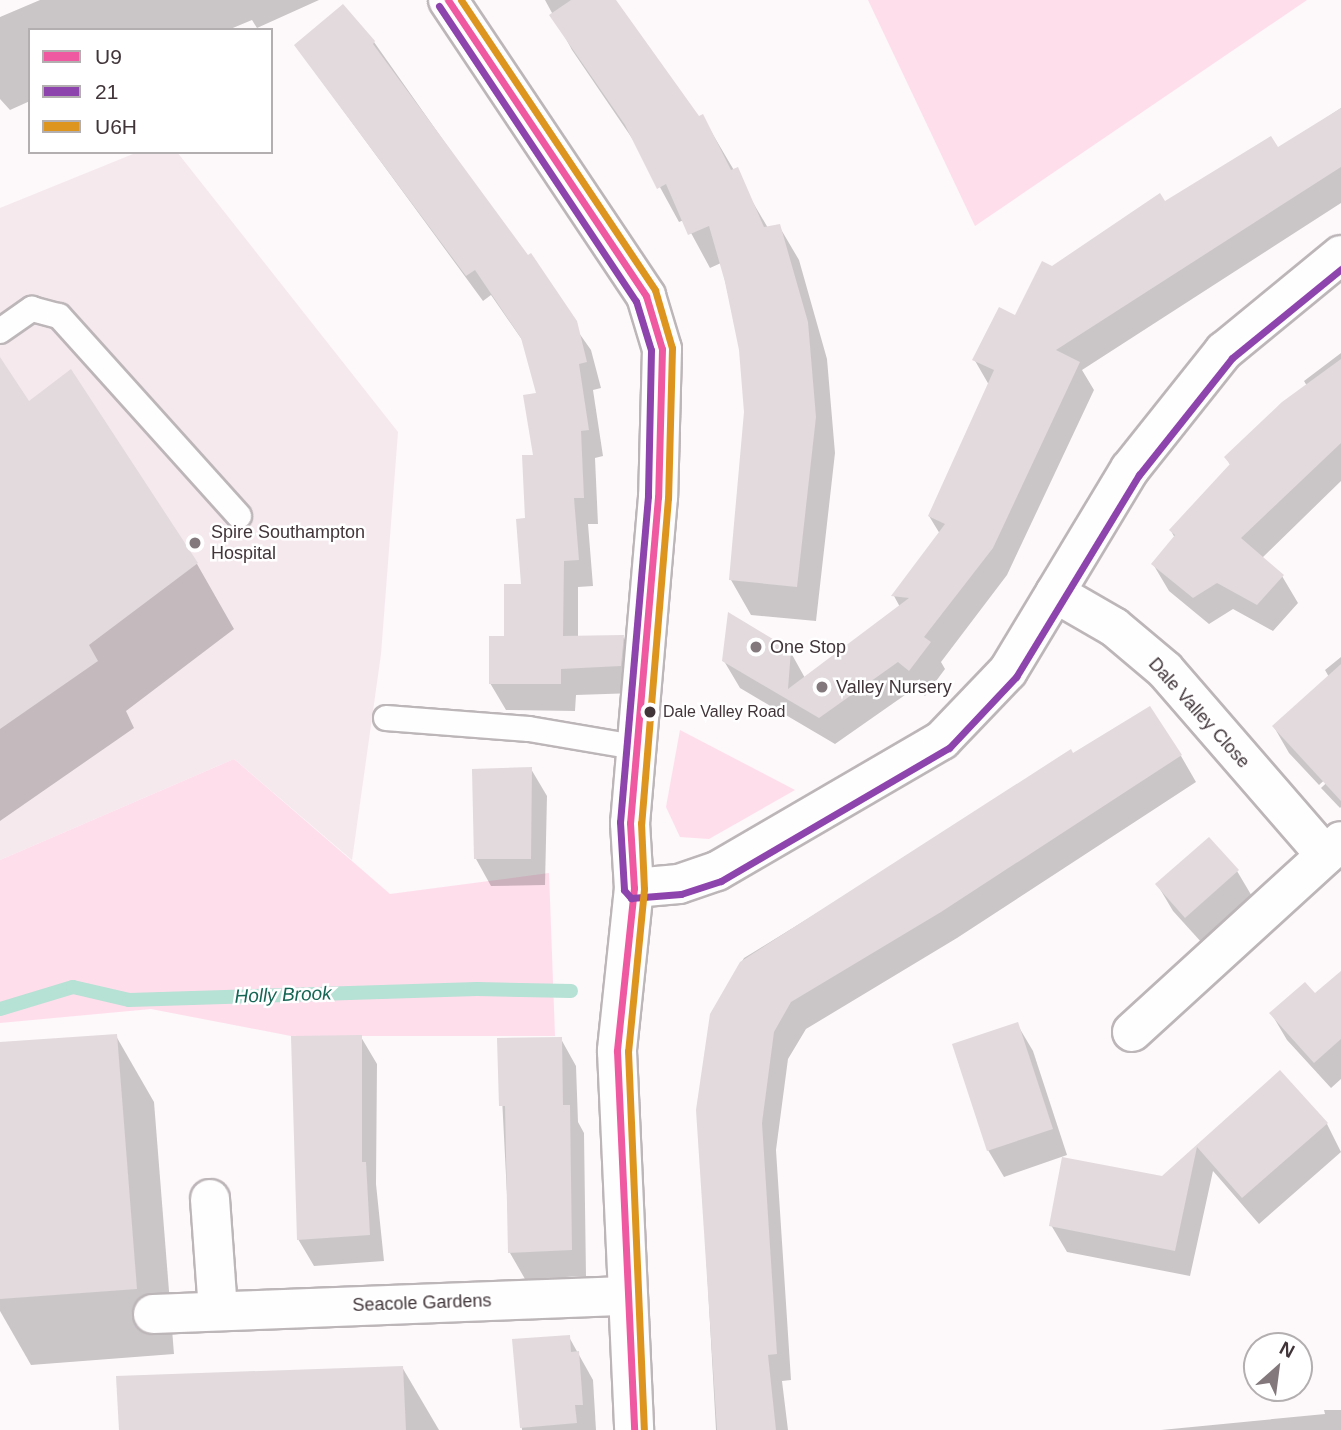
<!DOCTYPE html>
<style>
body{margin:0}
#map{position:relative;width:1341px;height:1430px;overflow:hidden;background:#fdf8fa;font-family:Arial,sans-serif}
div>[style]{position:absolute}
.built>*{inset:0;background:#f5e9ee}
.green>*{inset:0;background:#fedeeb}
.shadow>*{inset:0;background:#0003}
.stream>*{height:14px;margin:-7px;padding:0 7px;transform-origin:7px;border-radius:7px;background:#b6e1d5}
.building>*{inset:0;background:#e2dadd}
.roads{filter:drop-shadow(2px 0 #bdb6b9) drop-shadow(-2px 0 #bdb6b9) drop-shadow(0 2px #bdb6b9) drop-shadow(0 -2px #bdb6b9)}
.lane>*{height:24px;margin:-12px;padding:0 12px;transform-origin:12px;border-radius:12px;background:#fffefe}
.street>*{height:38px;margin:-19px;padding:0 19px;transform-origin:19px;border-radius:19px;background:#fffefe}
.bus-1>*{height:7px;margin:-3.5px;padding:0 3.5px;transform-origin:3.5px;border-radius:3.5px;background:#ef59a1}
.bus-2>*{height:7px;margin:-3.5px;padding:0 3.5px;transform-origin:3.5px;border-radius:3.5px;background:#8e44ad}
.bus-3>*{height:7px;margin:-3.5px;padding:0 3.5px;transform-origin:3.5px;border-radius:3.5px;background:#de951f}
.dots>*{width:19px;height:19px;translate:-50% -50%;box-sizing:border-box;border:4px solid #fff;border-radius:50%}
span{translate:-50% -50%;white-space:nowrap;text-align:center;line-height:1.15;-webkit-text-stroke:5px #fff;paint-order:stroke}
.bus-label{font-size:16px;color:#41353a}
.left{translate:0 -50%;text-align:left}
.poi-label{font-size:18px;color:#41353a}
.street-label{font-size:18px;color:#41353a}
.water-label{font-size:19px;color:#156655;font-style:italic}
.legend{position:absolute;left:28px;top:28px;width:245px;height:126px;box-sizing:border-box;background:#fff;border:2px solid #b3aeb0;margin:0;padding:9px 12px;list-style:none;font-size:21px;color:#41353a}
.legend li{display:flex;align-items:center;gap:14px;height:35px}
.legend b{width:35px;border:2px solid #b3aeb0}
.north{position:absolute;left:1243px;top:1332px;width:70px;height:70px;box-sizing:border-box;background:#fff;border:2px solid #b3aeb0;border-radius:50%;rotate:28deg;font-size:19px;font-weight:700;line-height:28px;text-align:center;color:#41353a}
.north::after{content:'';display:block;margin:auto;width:24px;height:32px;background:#83797d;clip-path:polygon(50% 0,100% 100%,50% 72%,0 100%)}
</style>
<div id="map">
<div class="built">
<i style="clip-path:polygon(138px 152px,177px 152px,398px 432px,381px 654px,352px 860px,234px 759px,0 860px,0 208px)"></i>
</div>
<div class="green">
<i style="clip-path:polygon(868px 0,1307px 0,975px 226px)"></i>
<i style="clip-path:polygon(680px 730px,795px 790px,709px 839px,680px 837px,666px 807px)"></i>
<i style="clip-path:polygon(234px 759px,390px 894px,549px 873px,555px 1036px,291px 1036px,151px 1009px,0 1023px,0 860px)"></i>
</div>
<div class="shadow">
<i style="clip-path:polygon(40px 0,319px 0,257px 28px,252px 20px,228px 30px,30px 30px,30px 101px,10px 110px,0 99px,0 17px)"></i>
<i style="clip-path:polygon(545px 0,615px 0,698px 118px,702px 116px,768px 228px,779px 226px,799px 260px,827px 359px,835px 453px,816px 621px,751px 615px,731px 580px,746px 412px,741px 350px,721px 263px,710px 268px,684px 220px,679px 222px,638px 147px,572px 50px)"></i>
<i style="clip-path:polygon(374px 42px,591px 350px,601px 388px,593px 390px,603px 456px,595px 458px,598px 524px,588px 524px,593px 586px,578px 587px,578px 637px,623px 637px,639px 664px,636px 693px,576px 695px,575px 711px,506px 710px,490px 683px,523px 586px,538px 394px,525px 344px,491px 295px,483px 301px,296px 46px)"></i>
<i style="clip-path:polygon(1341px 108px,1341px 203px,1082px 370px,1094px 390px,1007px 575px,941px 662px,945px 669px,925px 696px,915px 688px,835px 744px,740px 688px,724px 661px,790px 651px,805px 678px,900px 607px,894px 596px,940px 534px,929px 516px,989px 385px,974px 359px,1015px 318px,1052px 268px,1164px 204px,1278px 150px)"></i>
<i style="clip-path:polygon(1341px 353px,1341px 481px,1262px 558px,1282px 576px,1298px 603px,1273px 631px,1233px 609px,1209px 624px,1169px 591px,1153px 564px,1175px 538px,1171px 531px,1231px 466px,1226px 458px,1307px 386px,1304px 381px)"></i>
<i style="clip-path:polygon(0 392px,28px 404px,197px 564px,234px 629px,126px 711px,134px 728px,0 821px)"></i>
<i style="clip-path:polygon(1341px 657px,1341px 765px,1319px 785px,1289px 753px,1274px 727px,1329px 677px,1325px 670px)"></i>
<i style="clip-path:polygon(1073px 755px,1181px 756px,1196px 782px,957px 938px,806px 1029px,788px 1059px,776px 1150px,791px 1380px,782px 1381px,788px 1430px,716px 1430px,698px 1109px,712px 1014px,744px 958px)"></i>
<i style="clip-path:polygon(531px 769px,547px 796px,545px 885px,491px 886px,476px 859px)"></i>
<i style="clip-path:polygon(1341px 769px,1341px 807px,1340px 808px,1321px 788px)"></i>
<i style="clip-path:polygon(1237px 871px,1253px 898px,1202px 943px,1173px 911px,1157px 884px)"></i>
<i style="clip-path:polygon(1341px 975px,1341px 1079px,1331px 1088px,1287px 1040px,1271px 1013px,1315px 996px)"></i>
<i style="clip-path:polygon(1017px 1024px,1033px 1051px,1067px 1155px,1004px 1177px,988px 1150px)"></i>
<i style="clip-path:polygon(116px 1036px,154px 1102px,174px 1354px,31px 1365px,0 1311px,0 1044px)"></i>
<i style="clip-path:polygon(361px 1037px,377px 1064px,376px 1184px,384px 1261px,314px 1266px,298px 1239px)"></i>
<i style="clip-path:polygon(561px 1039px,576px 1066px,578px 1122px,584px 1133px,586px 1276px,525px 1279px,510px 1253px,499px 1040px)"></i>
<i style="clip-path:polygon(1279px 1072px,1327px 1124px,1341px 1152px,1259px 1224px,1213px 1171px,1190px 1276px,1067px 1252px,1051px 1225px,1162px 1177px)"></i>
<i style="clip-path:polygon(569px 1337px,593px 1380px,596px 1430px,522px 1430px,514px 1340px)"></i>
<i style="clip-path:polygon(402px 1367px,439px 1430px,120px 1430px)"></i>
<i style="clip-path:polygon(1324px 1410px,1341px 1410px,1341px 1430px,1161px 1430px,1325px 1414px)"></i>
</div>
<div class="stream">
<i style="left:0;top:1009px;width:76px;rotate:-16.8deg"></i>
<i style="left:73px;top:987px;width:57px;rotate:13.1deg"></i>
<i style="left:129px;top:1000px;width:348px;rotate:-1.8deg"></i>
<i style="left:477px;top:989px;width:94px;rotate:1.2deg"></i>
</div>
<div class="building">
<i style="clip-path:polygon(571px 0,616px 0,699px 116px,703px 114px,731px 170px,738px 167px,764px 227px,780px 224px,808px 322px,816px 417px,797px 587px,729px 580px,744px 412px,739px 350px,725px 282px,709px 226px,688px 235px,666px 184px,657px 189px,625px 125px,549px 15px)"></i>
<i style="clip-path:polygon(343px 4px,375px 41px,373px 44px,528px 255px,531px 253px,577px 321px,587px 362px,579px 364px,589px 430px,581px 431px,584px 498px,574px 498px,579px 560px,564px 561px,563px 636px,624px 635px,621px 666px,561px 669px,561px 684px,489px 684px,489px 636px,504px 636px,504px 584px,521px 584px,516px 519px,525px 518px,522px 455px,533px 455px,523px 395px,536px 393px,521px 338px,475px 270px,466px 276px,294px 45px)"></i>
<i style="clip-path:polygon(1341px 108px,1341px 167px,1056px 350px,1080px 362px,993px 548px,924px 637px,931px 642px,909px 671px,898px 662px,819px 718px,722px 661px,728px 612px,791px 650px,788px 689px,909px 598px,891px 596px,945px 524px,928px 516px,994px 370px,972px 360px,999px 307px,1015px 315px,1042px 261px,1052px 266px,1160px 193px,1165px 201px,1271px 136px,1278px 147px)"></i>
<i style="clip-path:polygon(0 357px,29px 401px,71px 369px,198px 563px,89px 645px,98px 661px,0 729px)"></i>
<i style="clip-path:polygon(1341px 359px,1341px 443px,1241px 538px,1284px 575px,1257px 605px,1217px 583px,1193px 598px,1151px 564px,1175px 535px,1169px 530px,1230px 464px,1224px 457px,1282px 402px)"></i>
<i style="clip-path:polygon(1341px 664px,1341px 801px,1272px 726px)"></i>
<i style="clip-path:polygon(1150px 706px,1182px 755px,941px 912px,791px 1002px,774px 1032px,762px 1123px,777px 1354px,768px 1355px,776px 1430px,717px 1430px,696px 1110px,710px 1014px,740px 962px,1071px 749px,1073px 753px)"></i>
<i style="clip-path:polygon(532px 767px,531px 859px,474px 859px,472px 769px)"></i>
<i style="clip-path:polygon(1209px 837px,1239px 870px,1185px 918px,1155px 884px)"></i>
<i style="clip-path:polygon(1341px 971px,1341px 1039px,1314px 1063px,1269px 1013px,1305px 982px,1315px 993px)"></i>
<i style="clip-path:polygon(1018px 1022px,1053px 1129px,987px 1151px,952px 1044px)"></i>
<i style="clip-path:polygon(117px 1034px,137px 1289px,0 1299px,0 1042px)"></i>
<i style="clip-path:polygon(362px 1035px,362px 1162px,366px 1162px,370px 1235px,297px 1240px,291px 1036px)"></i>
<i style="clip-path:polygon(562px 1037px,563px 1105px,570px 1105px,572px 1250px,508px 1253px,505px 1106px,499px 1106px,497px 1038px)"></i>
<i style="clip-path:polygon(1280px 1070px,1328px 1123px,1242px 1198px,1197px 1147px,1175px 1251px,1049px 1226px,1062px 1157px,1162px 1176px)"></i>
<i style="clip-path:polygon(570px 1335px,571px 1352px,579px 1351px,583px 1405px,575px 1405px,577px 1423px,520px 1428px,512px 1339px)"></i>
<i style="clip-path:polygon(403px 1366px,406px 1430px,119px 1430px,116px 1376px)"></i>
</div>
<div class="roads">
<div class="lane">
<i style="left:0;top:331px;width:39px;rotate:-35deg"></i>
<i style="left:32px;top:309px;width:28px;rotate:15deg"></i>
<i style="left:59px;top:316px;width:269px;rotate:48deg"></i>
<i style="left:386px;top:718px;width:143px;rotate:4.4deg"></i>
<i style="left:529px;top:729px;width:107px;rotate:9.7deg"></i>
</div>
<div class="street">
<i style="left:448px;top:0;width:356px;rotate:56.2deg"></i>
<i style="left:646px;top:296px;width:55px;rotate:73.2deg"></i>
<i style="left:662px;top:349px;width:148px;rotate:91.5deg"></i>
<i style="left:658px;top:497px;width:327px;rotate:94.9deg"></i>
<i style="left:630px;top:823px;width:65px;rotate:86.5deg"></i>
<i style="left:634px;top:888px;width:164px;rotate:96deg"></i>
<i style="left:617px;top:1051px;width:379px;rotate:87.4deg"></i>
<i style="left:1055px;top:593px;width:68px;rotate:30deg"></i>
<i style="left:1114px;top:627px;width:67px;rotate:40.1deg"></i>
<i style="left:1165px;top:670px;width:245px;rotate:49.1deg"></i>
<i style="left:634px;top:888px;width:45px;rotate:-5.1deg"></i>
<i style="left:679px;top:884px;width:40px;rotate:-18.9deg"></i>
<i style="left:717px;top:871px;width:260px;rotate:-30.2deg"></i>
<i style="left:942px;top:740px;width:95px;rotate:-46.3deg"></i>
<i style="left:1008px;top:671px;width:236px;rotate:-58.9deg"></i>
<i style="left:1130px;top:469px;width:151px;rotate:-51.5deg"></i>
<i style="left:1224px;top:351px;width:151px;rotate:-39.4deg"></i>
<i style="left:1132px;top:1032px;width:283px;rotate:-42.4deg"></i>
<i style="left:210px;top:1199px;width:111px;rotate:85.9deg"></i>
<i style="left:153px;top:1314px;width:473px;rotate:-2.2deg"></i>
</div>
</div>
<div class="bus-1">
<i style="left:448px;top:0;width:356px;rotate:56.2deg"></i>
<i style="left:646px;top:296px;width:55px;rotate:73.2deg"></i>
<i style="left:662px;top:349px;width:148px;rotate:91.5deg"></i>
<i style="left:658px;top:497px;width:327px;rotate:94.9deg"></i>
<i style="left:630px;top:823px;width:65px;rotate:86.5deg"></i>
<i style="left:634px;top:888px;width:164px;rotate:96deg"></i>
<i style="left:617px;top:1051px;width:379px;rotate:87.4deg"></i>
</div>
<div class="bus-2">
<i style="left:439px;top:6px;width:355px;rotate:56.3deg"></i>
<i style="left:636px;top:301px;width:51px;rotate:73deg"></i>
<i style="left:651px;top:350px;width:146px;rotate:91.2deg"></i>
<i style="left:648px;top:496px;width:327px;rotate:94.9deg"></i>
<i style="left:620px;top:822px;width:68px;rotate:86.6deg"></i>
<i style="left:624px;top:890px;width:11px;rotate:49deg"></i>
<i style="left:631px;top:898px;width:50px;rotate:-4.6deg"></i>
<i style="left:681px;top:894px;width:42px;rotate:-18deg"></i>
<i style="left:721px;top:881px;width:264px;rotate:-30.3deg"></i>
<i style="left:949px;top:748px;width:98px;rotate:-46.7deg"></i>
<i style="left:1016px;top:677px;width:237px;rotate:-58.7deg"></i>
<i style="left:1139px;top:475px;width:149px;rotate:-51.5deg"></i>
<i style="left:1232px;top:358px;width:141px;rotate:-39.2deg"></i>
</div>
<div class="bus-3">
<i style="left:461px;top:0;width:349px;rotate:56.2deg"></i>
<i style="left:655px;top:290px;width:60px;rotate:73.7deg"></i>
<i style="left:672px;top:348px;width:150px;rotate:91.5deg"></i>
<i style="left:668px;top:498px;width:326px;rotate:94.7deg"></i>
<i style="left:641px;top:823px;width:66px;rotate:87.4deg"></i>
<i style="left:644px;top:889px;width:163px;rotate:95.6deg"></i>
<i style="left:628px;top:1051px;width:379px;rotate:87.6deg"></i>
</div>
<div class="dots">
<i style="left:195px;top:543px;background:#83797d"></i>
<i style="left:756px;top:647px;background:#83797d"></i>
<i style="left:822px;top:687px;background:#83797d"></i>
<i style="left:650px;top:712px;background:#41353a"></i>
</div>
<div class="bus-label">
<span class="left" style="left:663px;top:712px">Dale Valley Road</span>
</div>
<div class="poi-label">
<span class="left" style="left:211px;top:543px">Spire Southampton<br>Hospital</span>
<span class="left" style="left:770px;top:647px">One Stop</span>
<span class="left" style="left:836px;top:687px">Valley Nursery</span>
</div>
<div class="street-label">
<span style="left:1199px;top:713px;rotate:48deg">Dale Valley Close</span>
<span style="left:422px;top:1303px;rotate:-2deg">Seacole Gardens</span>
</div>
<div class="water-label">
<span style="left:283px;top:995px;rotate:-2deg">Holly Brook</span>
</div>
<ul class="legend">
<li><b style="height:9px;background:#ef59a1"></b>U9</li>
<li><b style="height:9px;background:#8e44ad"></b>21</li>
<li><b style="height:9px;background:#de951f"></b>U6H</li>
</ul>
<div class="north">N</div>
</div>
